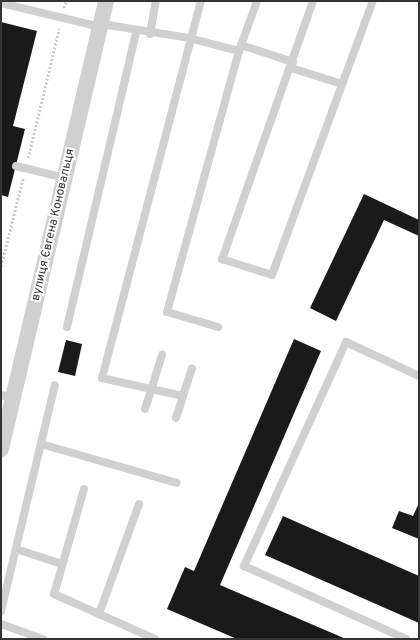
<!DOCTYPE html>
<meta charset="utf-8">
<style>
body{margin:0}
#map{position:relative;width:420px;height:640px;overflow:hidden;background:#fff;font-family:Overpass,sans-serif}
div>[style]{position:absolute}
.building>*{inset:0;background:#1a1a1a}
.path>*{height:2.5px;margin-top:-1.25px;transform-origin:0;background:repeating-linear-gradient(90deg,#cdcdcd 0 2px,transparent 0 4px)}
.lane>*{height:8px;margin:-4px;padding:0 4px;transform-origin:4px;border-radius:4px;background:#d0d0d0}
.street>*{height:16px;margin:-8px;padding:0 8px;transform-origin:8px;border-radius:8px;background:#d0d0d0}
span{translate:-50% -50%;white-space:nowrap;text-align:center;line-height:1.15;-webkit-text-stroke:4px #fff;paint-order:stroke}
.street-label{font-size:12px;color:#333}
.frame{position:absolute;inset:0;border:2px solid #333;pointer-events:none}
</style>
<div id="map">
<div class="building">
<i style="clip-path:polygon(1px 22px,37px 31px,13px 126px,25px 129px,8px 197px,1px 195px)"></i>
<i style="clip-path:polygon(364px 194px,419px 220px,419px 236px,384px 220px,336px 321px,310px 308px)"></i>
<i style="clip-path:polygon(294px 339px,321px 351px,220px 585px,346px 639px,237px 639px,167px 609px,185px 567px,194px 571px)"></i>
<i style="clip-path:polygon(66px 340px,82px 344px,75px 376px,58px 372px)"></i>
<i style="clip-path:polygon(419px 503px,419px 539px,392px 528px,399px 511px,413px 516px)"></i>
<i style="clip-path:polygon(283px 516px,419px 576px,419px 623px,265px 555px)"></i>
</div>
<div class="path">
<i style="left:64px;top:8px;width:7px;rotate:-74deg"></i>
<i style="left:28px;top:158px;width:133px;rotate:-76.5deg"></i>
<i style="left:1px;top:266px;width:91px;rotate:-76deg"></i>
</div>
<div class="lane">
<i style="left:313px;top:1px;width:274px;rotate:109.4deg"></i>
<i style="left:222px;top:259px;width:52px;rotate:17.7deg"></i>
<i style="left:272px;top:275px;width:292px;rotate:-69.8deg"></i>
<i style="left:1px;top:3px;width:103px;rotate:13.5deg"></i>
<i style="left:101px;top:24px;width:89px;rotate:9deg"></i>
<i style="left:189px;top:38px;width:52px;rotate:14.6deg"></i>
<i style="left:150px;top:34px;width:34px;rotate:-80deg"></i>
<i style="left:241px;top:45px;width:55px;rotate:18.1deg"></i>
<i style="left:291px;top:68px;width:53px;rotate:17.4deg"></i>
<i style="left:16px;top:166px;width:50px;rotate:13.8deg"></i>
<i style="left:67px;top:327px;width:303px;rotate:-76.8deg"></i>
<i style="left:218px;top:327px;width:53px;rotate:-163.6deg"></i>
<i style="left:167px;top:312px;width:271px;rotate:-74.6deg"></i>
<i style="left:239px;top:51px;width:53px;rotate:-70.2deg"></i>
<i style="left:1px;top:395px;width:12px;rotate:14deg"></i>
<i style="left:183px;top:396px;width:83px;rotate:-167.5deg"></i>
<i style="left:102px;top:378px;width:390px;rotate:-75.3deg"></i>
<i style="left:145px;top:409px;width:57px;rotate:-72.5deg"></i>
<i style="left:176px;top:418px;width:52px;rotate:-72.3deg"></i>
<i style="left:41px;top:444px;width:141px;rotate:16deg"></i>
<i style="left:84px;top:489px;width:109px;rotate:105.9deg"></i>
<i style="left:54px;top:594px;width:111px;rotate:24deg"></i>
<i style="left:16px;top:549px;width:48px;rotate:18.1deg"></i>
<i style="left:1px;top:611px;width:232px;rotate:-76.6deg"></i>
<i style="left:99px;top:614px;width:117px;rotate:-70deg"></i>
<i style="left:1px;top:624px;width:45px;rotate:19.7deg"></i>
<i style="left:406px;top:639px;width:178px;rotate:-155.7deg"></i>
<i style="left:244px;top:566px;width:246px;rotate:-65.5deg"></i>
<i style="left:346px;top:342px;width:81px;rotate:25deg"></i>
</div>
<div class="street">
<i style="left:1px;top:449px;width:460px;rotate:-76.8deg"></i>
</div>
<div class="street-label">
<span style="left:54px;top:225px;rotate:-77deg">вулиця Євгена Коновальця</span>
</div>
<div class="frame"></div>
</div>
